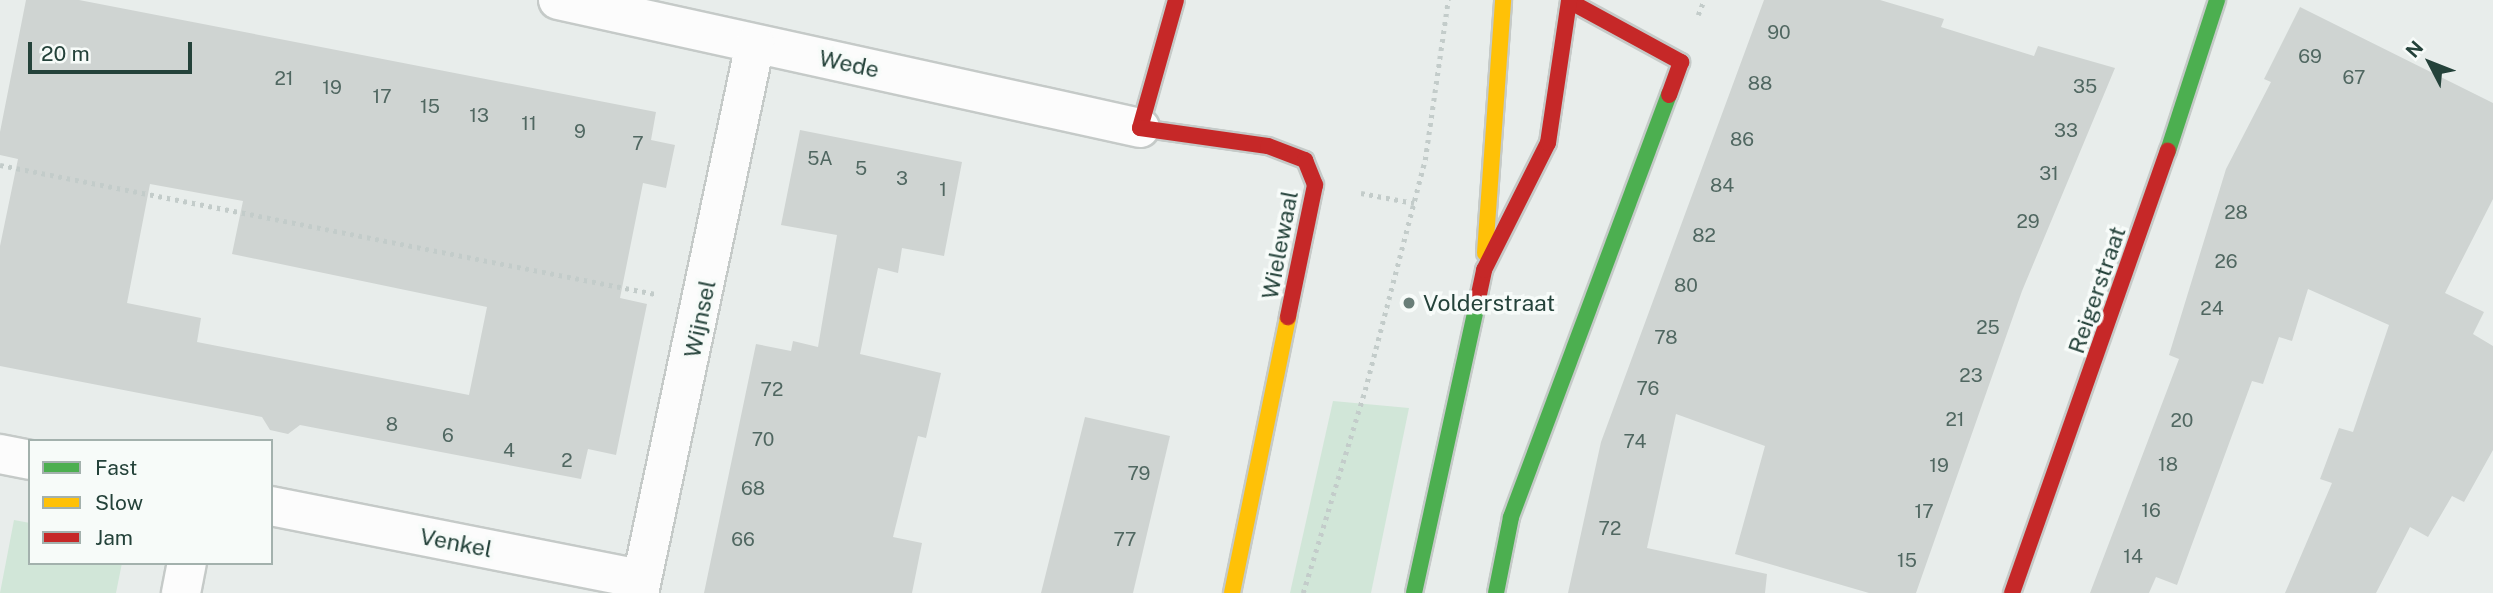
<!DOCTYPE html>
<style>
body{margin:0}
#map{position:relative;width:2493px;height:593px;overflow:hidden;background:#e8edeb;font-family:"Public Sans",sans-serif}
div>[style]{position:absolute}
.green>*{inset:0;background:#d1e6d8}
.building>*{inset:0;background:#cfd4d2}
.path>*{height:4.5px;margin-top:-2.25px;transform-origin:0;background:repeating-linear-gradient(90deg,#c3ccca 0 3.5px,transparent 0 8.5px)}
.roads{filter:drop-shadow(2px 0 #c5cac8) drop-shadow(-2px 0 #c5cac8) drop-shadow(0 2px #c5cac8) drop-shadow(0 -2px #c5cac8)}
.street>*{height:38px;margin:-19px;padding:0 19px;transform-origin:19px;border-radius:19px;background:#fcfcfc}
.fast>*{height:16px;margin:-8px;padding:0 8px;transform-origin:8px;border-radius:8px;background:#4caf50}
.slow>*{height:16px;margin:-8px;padding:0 8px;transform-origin:8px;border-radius:8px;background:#ffc107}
.jam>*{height:16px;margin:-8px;padding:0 8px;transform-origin:8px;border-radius:8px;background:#c62828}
.dots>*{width:19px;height:19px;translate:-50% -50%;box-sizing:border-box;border:4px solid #f7fbf9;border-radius:50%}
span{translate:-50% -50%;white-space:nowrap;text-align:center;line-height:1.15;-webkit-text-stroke:7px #f7fbf9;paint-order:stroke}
.number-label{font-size:19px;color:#506761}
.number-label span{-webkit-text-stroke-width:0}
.street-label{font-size:23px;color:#24423a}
.poi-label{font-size:23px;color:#24423a}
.left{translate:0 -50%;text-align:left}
.legend{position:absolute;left:28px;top:439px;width:245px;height:126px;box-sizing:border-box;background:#f7fbf9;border:2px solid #a3b1ad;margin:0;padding:9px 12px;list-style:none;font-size:21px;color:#24423a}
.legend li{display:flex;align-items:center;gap:14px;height:35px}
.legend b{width:35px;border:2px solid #a3b1ad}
.north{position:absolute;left:2395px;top:28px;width:70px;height:70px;-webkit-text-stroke:5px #f7fbf9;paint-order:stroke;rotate:312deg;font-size:19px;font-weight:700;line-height:28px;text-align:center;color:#24423a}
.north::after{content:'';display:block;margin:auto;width:24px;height:32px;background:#24423a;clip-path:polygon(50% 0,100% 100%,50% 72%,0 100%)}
.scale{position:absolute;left:28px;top:42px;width:164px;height:32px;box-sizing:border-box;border:4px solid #24423a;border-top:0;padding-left:9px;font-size:21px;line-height:24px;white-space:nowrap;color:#24423a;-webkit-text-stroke:5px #f7fbf9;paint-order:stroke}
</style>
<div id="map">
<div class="green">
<i style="clip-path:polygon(1333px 401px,1409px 408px,1371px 593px,1290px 593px)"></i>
<i style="clip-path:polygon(14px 520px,30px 523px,30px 563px,122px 563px,116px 593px,0 593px)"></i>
</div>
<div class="building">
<i style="clip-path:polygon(evenodd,26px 0,79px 0,656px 112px,651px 140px,675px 145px,666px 188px,643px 183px,620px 298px,647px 304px,616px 455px,588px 449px,581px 479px,300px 425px,288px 434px,270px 430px,262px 417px,0 366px,0 246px,18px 159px,0 155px,0 132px,26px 0,150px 184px,243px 201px,232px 254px,487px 307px,469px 395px,197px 342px,201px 318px,127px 303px,150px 184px)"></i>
<i style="clip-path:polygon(1764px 0,1880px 0,1944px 19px,1941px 27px,2034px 56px,2038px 46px,2115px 68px,2022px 291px,1916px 593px,1869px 593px,1735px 554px,1765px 446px,1676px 414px,1647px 548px,1767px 574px,1765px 593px,1568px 593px,1601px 442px)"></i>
<i style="clip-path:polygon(2300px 7px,2493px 103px,2493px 199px,2445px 293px,2484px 312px,2473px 334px,2493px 346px,2493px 450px,2464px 502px,2452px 496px,2428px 537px,2410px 527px,2376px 593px,2285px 593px,2332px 483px,2320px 479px,2339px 428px,2353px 432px,2389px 325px,2308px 289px,2292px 341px,2279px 337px,2263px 384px,2252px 381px,2177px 585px,2156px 577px,2149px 593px,2090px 593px,2179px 359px,2169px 355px,2226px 169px,2271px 82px,2264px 79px)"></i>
<i style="clip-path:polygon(800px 130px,962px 162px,944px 256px,902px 248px,898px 273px,878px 268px,860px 354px,941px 373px,926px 438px,918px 436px,893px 537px,922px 543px,912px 593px,704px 593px,756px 344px,791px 351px,793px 341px,818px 347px,837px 235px,781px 225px)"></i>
<i style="clip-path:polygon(1085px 417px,1170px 436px,1133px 593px,1041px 593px)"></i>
</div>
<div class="path">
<i style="left:1698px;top:15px;width:16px;rotate:-68deg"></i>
<i style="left:0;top:165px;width:668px;rotate:11.14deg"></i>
<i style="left:1361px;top:193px;width:54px;rotate:10.7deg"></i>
<i style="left:1303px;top:593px;width:212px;rotate:-73deg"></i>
<i style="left:1365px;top:390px;width:238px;rotate:-75.4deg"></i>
<i style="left:1425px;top:160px;width:162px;rotate:-81.8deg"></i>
</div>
<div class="roads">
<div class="street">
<i style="left:558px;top:0;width:596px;rotate:12.4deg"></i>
<i style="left:0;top:454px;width:31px;rotate:11deg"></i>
<i style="left:271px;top:506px;width:377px;rotate:11.2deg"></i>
<i style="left:181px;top:593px;width:31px;rotate:-79deg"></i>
<i style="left:639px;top:593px;width:561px;rotate:-78.07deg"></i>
</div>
<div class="fast">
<i style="left:2168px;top:151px;width:159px;rotate:-72deg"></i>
<i style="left:1414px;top:593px;width:306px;rotate:-77.7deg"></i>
<i style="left:1496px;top:593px;width:77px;rotate:-78.8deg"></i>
<i style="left:1511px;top:517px;width:451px;rotate:-69.5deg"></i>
</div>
<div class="slow">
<i style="left:1485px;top:253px;width:254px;rotate:-85.9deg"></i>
<i style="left:1232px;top:593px;width:282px;rotate:-78.5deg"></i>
</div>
<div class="jam">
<i style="left:1176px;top:0;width:133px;rotate:105.7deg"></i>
<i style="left:1140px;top:128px;width:129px;rotate:8deg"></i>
<i style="left:1268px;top:146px;width:40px;rotate:21deg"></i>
<i style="left:1305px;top:160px;width:27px;rotate:68deg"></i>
<i style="left:1315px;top:185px;width:135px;rotate:101.6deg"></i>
<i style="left:1569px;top:1px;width:128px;rotate:28.6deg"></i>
<i style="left:1681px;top:62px;width:35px;rotate:110deg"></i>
<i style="left:1479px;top:294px;width:25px;rotate:-78deg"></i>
<i style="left:1484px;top:270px;width:142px;rotate:-63.3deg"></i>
<i style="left:1548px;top:143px;width:145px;rotate:-81.6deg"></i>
<i style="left:2012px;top:593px;width:469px;rotate:-70.6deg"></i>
</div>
</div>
<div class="dots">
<i style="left:1409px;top:303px;background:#697e78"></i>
</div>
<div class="number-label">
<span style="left:1779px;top:33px">90</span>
<span style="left:2310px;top:57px">69</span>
<span style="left:2354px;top:78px">67</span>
<span style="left:284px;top:79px">21</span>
<span style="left:1760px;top:84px">88</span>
<span style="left:2085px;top:87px">35</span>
<span style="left:332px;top:88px">19</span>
<span style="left:382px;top:97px">17</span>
<span style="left:430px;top:107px">15</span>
<span style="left:479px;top:116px">13</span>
<span style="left:529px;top:124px">11</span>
<span style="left:2066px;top:131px">33</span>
<span style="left:580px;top:132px">9</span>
<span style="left:1742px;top:140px">86</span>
<span style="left:638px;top:144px">7</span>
<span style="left:820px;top:159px">5A</span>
<span style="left:861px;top:169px">5</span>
<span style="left:2049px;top:174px">31</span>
<span style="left:902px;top:179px">3</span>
<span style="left:1722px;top:186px">84</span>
<span style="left:943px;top:190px">1</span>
<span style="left:2236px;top:213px">28</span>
<span style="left:2028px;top:222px">29</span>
<span style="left:1704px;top:236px">82</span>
<span style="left:2226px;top:262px">26</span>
<span style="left:1686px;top:286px">80</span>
<span style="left:2212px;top:309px">24</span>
<span style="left:1988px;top:328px">25</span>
<span style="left:1666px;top:338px">78</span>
<span style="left:1971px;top:376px">23</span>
<span style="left:1648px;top:389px">76</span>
<span style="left:772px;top:390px">72</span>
<span style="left:1955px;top:420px">21</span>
<span style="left:2182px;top:421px">20</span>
<span style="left:392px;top:425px">8</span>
<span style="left:448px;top:436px">6</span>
<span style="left:763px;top:440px">70</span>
<span style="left:1635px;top:442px">74</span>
<span style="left:509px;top:451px">4</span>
<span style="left:567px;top:461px">2</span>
<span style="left:2168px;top:465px">18</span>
<span style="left:1939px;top:466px">19</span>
<span style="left:1139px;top:474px">79</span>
<span style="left:753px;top:489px">68</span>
<span style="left:2151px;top:511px">16</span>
<span style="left:1924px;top:512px">17</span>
<span style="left:1610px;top:529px">72</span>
<span style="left:743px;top:540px">66</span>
<span style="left:1125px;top:540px">77</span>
<span style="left:2133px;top:557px">14</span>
<span style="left:1907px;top:561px">15</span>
</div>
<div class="street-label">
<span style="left:849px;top:64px;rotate:12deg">Wede</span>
<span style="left:1280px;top:245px;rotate:-79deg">Wielewaal</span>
<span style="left:2097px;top:290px;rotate:-71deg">Reigerstraat</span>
<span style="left:700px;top:319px;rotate:-78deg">Wijnsel</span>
<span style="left:456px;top:543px;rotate:11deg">Venkel</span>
</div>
<div class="poi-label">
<span class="left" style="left:1423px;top:303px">Volderstraat</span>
</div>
<ul class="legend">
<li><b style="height:9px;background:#4caf50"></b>Fast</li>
<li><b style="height:9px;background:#ffc107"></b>Slow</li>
<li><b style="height:9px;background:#c62828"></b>Jam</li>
</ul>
<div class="north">N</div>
<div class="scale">20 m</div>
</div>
